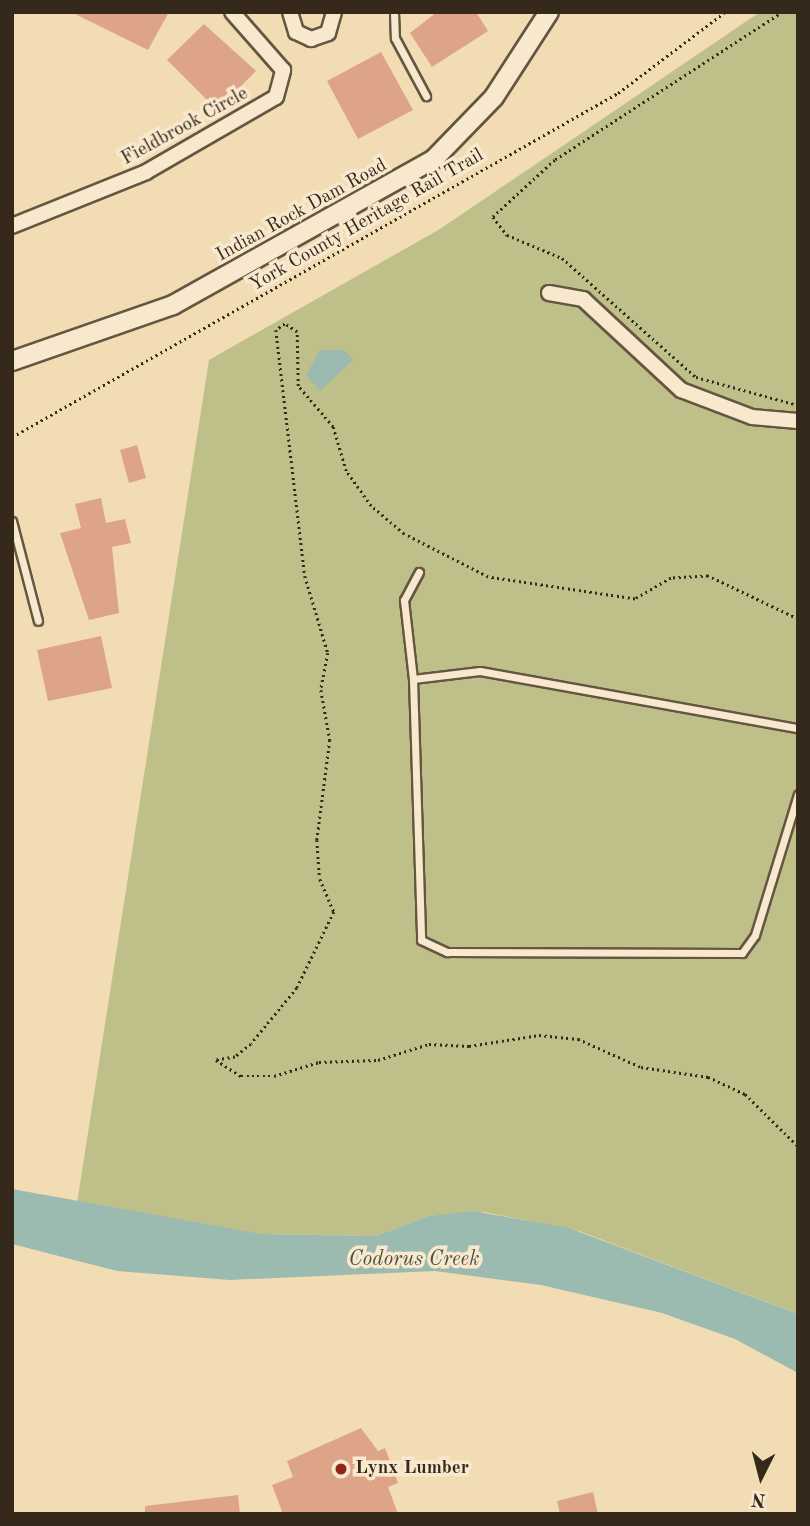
<!DOCTYPE html>
<style>
body{margin:0}
#map{position:relative;width:810px;height:1526px;overflow:hidden;background:#f2dcb3;font-family:"Old Standard TT",serif}
div>[style]{position:absolute}
.green>*{inset:0;background:#bfbf89}
.water>*{inset:0;background:#9bbbb0}
.building>*{inset:0;background:#dda487}
.path>*{height:2.5px;margin-top:-1.25px;transform-origin:0;background:repeating-linear-gradient(90deg,#34291a 0 2px,transparent 0 5.5px)}
.roads{filter:drop-shadow(2px 0 #645640) drop-shadow(-2px 0 #645640) drop-shadow(0 2px #645640) drop-shadow(0 -2px #645640)}
.service>*{height:7px;margin:-3.5px;padding:0 3.5px;transform-origin:3.5px;border-radius:3.5px;background:#f7e8ce}
.minor>*{height:14px;margin:-7px;padding:0 7px;transform-origin:7px;border-radius:7px;background:#f7e8ce}
.tertiary>*{height:18px;margin:-9px;padding:0 9px;transform-origin:9px;border-radius:9px;background:#f7e8ce}
.dots>*{width:19px;height:19px;translate:-50% -50%;box-sizing:border-box;border:4px solid #f7e8ce;border-radius:50%}
span{translate:-50% -50%;white-space:nowrap;text-align:center;line-height:1.15;-webkit-text-stroke:7px #f7e8ce;paint-order:stroke}
.street-label{font-size:19px;color:#34291a}
.poi-label{font-size:19px;color:#34291a;font-weight:700}
.left{translate:0 -50%;text-align:left}
.water-label{font-size:21px;color:#4e4e40;font-style:italic}
.frame{position:absolute;inset:0;border:14px solid #34291a;pointer-events:none}
.north{position:absolute;left:726px;top:1442px;width:70px;height:70px;-webkit-text-stroke:5px #f7e8ce;paint-order:stroke;rotate:186deg;font-size:19px;font-weight:700;line-height:28px;text-align:center;color:#34291a}
.north::after{content:'';display:block;margin:auto;width:24px;height:32px;background:#34291a;clip-path:polygon(50% 0,100% 100%,50% 72%,0 100%)}
</style>
<div id="map">
<div class="green">
<i style="clip-path:polygon(760px 12px,798px 12px,798px 1314px,579px 1231px,484px 1212px,428px 1216px,376px 1236px,261px 1234px,77px 1203px,209px 360px,440px 229px)"></i>
</div>
<div class="water">
<i style="clip-path:polygon(320px 350px,344px 350px,353px 360px,320px 391px,306px 375px)"></i>
<i style="clip-path:polygon(12px 1189px,261px 1234px,376px 1236px,428px 1216px,473px 1211px,569px 1228px,798px 1314px,798px 1373px,735px 1339px,662px 1313px,541px 1285px,435px 1271px,230px 1280px,117px 1271px,12px 1244px)"></i>
</div>
<div class="building">
<i style="clip-path:polygon(71px 12px,169px 12px,148px 50px)"></i>
<i style="clip-path:polygon(437px 12px,476px 12px,488px 31px,432px 67px,410px 33px)"></i>
<i style="clip-path:polygon(204px 24px,256px 71px,217px 110px,167px 60px)"></i>
<i style="clip-path:polygon(381px 52px,413px 110px,358px 139px,327px 81px)"></i>
<i style="clip-path:polygon(137px 445px,146px 478px,129px 483px,120px 450px)"></i>
<i style="clip-path:polygon(101px 498px,106px 523px,125px 519px,131px 543px,112px 547px,119px 613px,89px 620px,60px 533px,81px 528px,75px 504px)"></i>
<i style="clip-path:polygon(101px 636px,112px 688px,48px 701px,37px 650px)"></i>
<i style="clip-path:polygon(361px 1428px,378px 1451px,385px 1448px,398px 1483px,388px 1487px,398px 1514px,283px 1514px,272px 1485px,293px 1477px,287px 1461px)"></i>
<i style="clip-path:polygon(593px 1492px,598px 1514px,560px 1514px,557px 1501px)"></i>
<i style="clip-path:polygon(238px 1495px,240px 1514px,145px 1514px,145px 1506px)"></i>
</div>
<div class="path">
<i style="left:783px;top:12px;width:272px;rotate:147deg"></i>
<i style="left:555px;top:160px;width:84px;rotate:137.4deg"></i>
<i style="left:493px;top:217px;width:23px;rotate:52deg"></i>
<i style="left:507px;top:235px;width:60px;rotate:22.7deg"></i>
<i style="left:562px;top:258px;width:179px;rotate:41.6deg"></i>
<i style="left:696px;top:377px;width:106px;rotate:15.4deg"></i>
<i style="left:12px;top:437px;width:697px;rotate:-29.58deg"></i>
<i style="left:618px;top:93px;width:134px;rotate:-37.1deg"></i>
<i style="left:798px;top:619px;width:100px;rotate:-154.5deg"></i>
<i style="left:708px;top:576px;width:37px;rotate:177deg"></i>
<i style="left:671px;top:578px;width:42px;rotate:149.7deg"></i>
<i style="left:635px;top:599px;width:149px;rotate:-171.5deg"></i>
<i style="left:488px;top:577px;width:94px;rotate:-152.9deg"></i>
<i style="left:404px;top:534px;width:43px;rotate:-139.7deg"></i>
<i style="left:371px;top:506px;width:43px;rotate:-125.5deg"></i>
<i style="left:346px;top:471px;width:46px;rotate:-106.5deg"></i>
<i style="left:333px;top:427px;width:54px;rotate:-130.5deg"></i>
<i style="left:298px;top:386px;width:54px;rotate:-91.1deg"></i>
<i style="left:297px;top:332px;width:14px;rotate:-146deg"></i>
<i style="left:285px;top:324px;width:11px;rotate:146deg"></i>
<i style="left:276px;top:330px;width:248px;rotate:83.3deg"></i>
<i style="left:305px;top:576px;width:80px;rotate:73.4deg"></i>
<i style="left:328px;top:653px;width:38px;rotate:101deg"></i>
<i style="left:321px;top:690px;width:51px;rotate:79.8deg"></i>
<i style="left:330px;top:740px;width:101px;rotate:97.4deg"></i>
<i style="left:317px;top:840px;width:39px;rotate:86deg"></i>
<i style="left:320px;top:879px;width:36px;rotate:67deg"></i>
<i style="left:334px;top:912px;width:85px;rotate:116deg"></i>
<i style="left:297px;top:988px;width:72px;rotate:129.4deg"></i>
<i style="left:251px;top:1044px;width:21px;rotate:141deg"></i>
<i style="left:235px;top:1057px;width:19px;rotate:171deg"></i>
<i style="left:216px;top:1060px;width:30px;rotate:33deg"></i>
<i style="left:241px;top:1076px;width:33px"></i>
<i style="left:274px;top:1076px;width:47px;rotate:-17.3deg"></i>
<i style="left:319px;top:1062px;width:59px;rotate:-1.9deg"></i>
<i style="left:378px;top:1060px;width:53px;rotate:-17.4deg"></i>
<i style="left:429px;top:1044px;width:40px;rotate:2.9deg"></i>
<i style="left:469px;top:1046px;width:71px;rotate:-8.9deg"></i>
<i style="left:539px;top:1035px;width:39px;rotate:6deg"></i>
<i style="left:578px;top:1039px;width:69px;rotate:24deg"></i>
<i style="left:641px;top:1067px;width:68px;rotate:8.5deg"></i>
<i style="left:708px;top:1077px;width:41px;rotate:24.7deg"></i>
<i style="left:745px;top:1094px;width:74px;rotate:44.5deg"></i>
<i style="left:798px;top:1093px;width:8px;rotate:90deg"></i>
</div>
<div class="roads">
<div class="service">
<i style="left:394px;top:12px;width:26px;rotate:88deg"></i>
<i style="left:395px;top:38px;width:66px;rotate:61.9deg"></i>
<i style="left:12px;top:521px;width:103px;rotate:75.4deg"></i>
<i style="left:419px;top:572px;width:32px;rotate:118deg"></i>
<i style="left:404px;top:600px;width:80px;rotate:83.5deg"></i>
<i style="left:413px;top:679px;width:261px;rotate:88.2deg"></i>
<i style="left:421px;top:940px;width:29px;rotate:25deg"></i>
<i style="left:447px;top:952px;width:295px;rotate:0.2deg"></i>
<i style="left:742px;top:953px;width:22px;rotate:-54deg"></i>
<i style="left:755px;top:935px;width:147px;rotate:-73deg"></i>
<i style="left:413px;top:679px;width:67px;rotate:-6.8deg"></i>
<i style="left:480px;top:671px;width:323px;rotate:10.2deg"></i>
</div>
<div class="minor">
<i style="left:290px;top:12px;width:21px;rotate:73deg"></i>
<i style="left:296px;top:32px;width:17px;rotate:25deg"></i>
<i style="left:311px;top:39px;width:18px;rotate:-19deg"></i>
<i style="left:328px;top:33px;width:22px;rotate:-74deg"></i>
<i style="left:12px;top:226px;width:144px;rotate:-21.9deg"></i>
<i style="left:146px;top:172px;width:150px;rotate:-30deg"></i>
<i style="left:276px;top:97px;width:28px;rotate:-75deg"></i>
<i style="left:283px;top:70px;width:77px;rotate:-131.3deg"></i>
<i style="left:549px;top:293px;width:35px;rotate:10deg"></i>
<i style="left:583px;top:299px;width:134px;rotate:42.9deg"></i>
<i style="left:681px;top:390px;width:76px;rotate:20.8deg"></i>
<i style="left:752px;top:417px;width:46px;rotate:5deg"></i>
</div>
<div class="tertiary">
<i style="left:12px;top:361px;width:170px;rotate:-19.2deg"></i>
<i style="left:173px;top:305px;width:299px;rotate:-29.2deg"></i>
<i style="left:434px;top:159px;width:86px;rotate:-45.9deg"></i>
<i style="left:494px;top:97px;width:101px;rotate:-57.1deg"></i>
</div>
</div>
<div class="dots">
<i style="left:341px;top:1469px;background:#8f2418"></i>
</div>
<div class="street-label">
<span style="left:185px;top:127px;rotate:-29deg">Fieldbrook Circle</span>
<span style="left:302px;top:211px;rotate:-29deg">Indian Rock Dam Road</span>
<span style="left:367px;top:221px;rotate:-30deg">York County Heritage Rail Trail</span>
</div>
<div class="poi-label">
<span class="left" style="left:355px;top:1469px">Lynx Lumber</span>
</div>
<div class="water-label">
<span style="left:414px;top:1260px">Codorus Creek</span>
</div>
<div class="frame"></div>
<div class="north">N</div>
</div>
